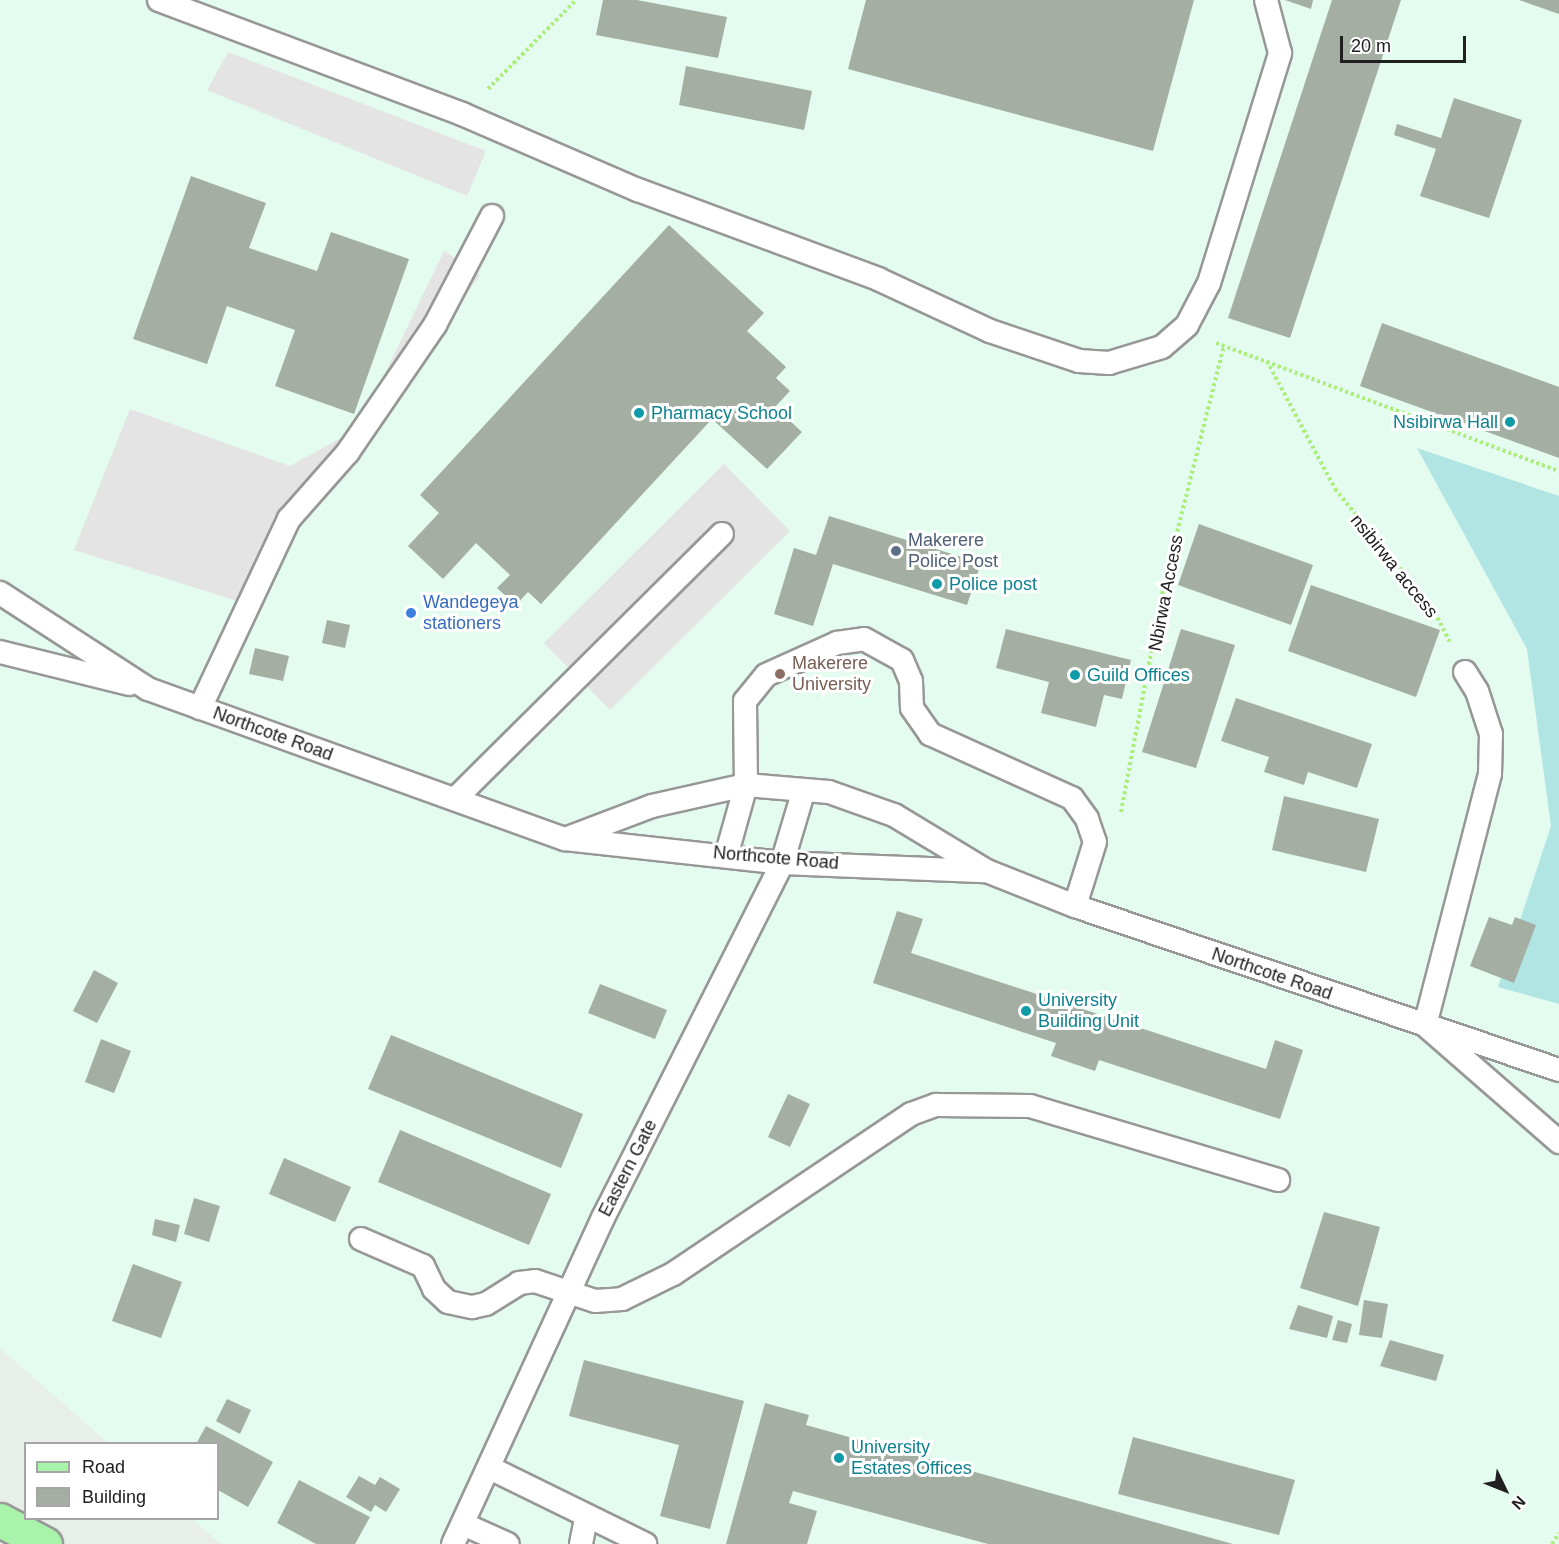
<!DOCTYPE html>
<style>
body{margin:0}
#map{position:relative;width:1559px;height:1544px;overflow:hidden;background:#e7efe8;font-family:Arial,sans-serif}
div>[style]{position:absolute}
.education>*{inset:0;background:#e3fcef}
.grass>*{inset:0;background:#b1e5e4}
.parking>*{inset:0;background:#e4e4e4}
.building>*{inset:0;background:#a4aea2}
.path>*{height:4px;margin-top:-2px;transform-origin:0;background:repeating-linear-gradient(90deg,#abee79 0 3px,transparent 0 6px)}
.roads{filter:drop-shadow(2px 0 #979797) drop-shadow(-2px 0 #979797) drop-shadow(0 2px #979797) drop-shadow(0 -2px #979797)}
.service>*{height:22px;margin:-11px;padding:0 11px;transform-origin:11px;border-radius:11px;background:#fff}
.primary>*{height:33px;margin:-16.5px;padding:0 16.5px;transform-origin:16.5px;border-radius:16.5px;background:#a7f4aa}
.dots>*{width:16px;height:16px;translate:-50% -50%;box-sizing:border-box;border:3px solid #fff;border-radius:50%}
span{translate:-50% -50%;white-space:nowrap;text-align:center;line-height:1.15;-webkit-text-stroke:6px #fff;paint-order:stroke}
.culture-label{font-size:18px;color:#0d838f}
.left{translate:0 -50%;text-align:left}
.right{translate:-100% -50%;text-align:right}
.service-label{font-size:18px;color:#4e5e75}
.street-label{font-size:18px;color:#202020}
.shop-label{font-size:18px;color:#366cbe}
.education-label{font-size:18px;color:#785e54}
.legend{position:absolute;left:24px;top:1442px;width:195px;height:78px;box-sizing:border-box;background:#fff;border:2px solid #a6a6a6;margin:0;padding:8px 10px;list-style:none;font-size:18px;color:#202020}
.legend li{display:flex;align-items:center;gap:12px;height:30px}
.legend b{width:30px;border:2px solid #a6a6a6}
.north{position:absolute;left:1475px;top:1460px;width:60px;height:60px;-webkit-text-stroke:4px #fff;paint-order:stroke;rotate:133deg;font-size:16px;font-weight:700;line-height:24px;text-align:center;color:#202020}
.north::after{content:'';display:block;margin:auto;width:21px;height:27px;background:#202020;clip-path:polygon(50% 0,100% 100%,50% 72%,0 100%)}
.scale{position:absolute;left:1340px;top:36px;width:126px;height:27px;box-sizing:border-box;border:3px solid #202020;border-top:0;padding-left:8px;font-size:18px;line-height:21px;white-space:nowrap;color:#202020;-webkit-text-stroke:4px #fff;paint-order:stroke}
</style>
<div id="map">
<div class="education">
<i style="clip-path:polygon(0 0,1559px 0,1559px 1544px,221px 1544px,192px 1519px,218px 1518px,218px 1444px,108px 1443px,0 1348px)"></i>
</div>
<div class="grass">
<i style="clip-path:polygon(1417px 448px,1559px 496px,1559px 1004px,1498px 987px,1551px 826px,1527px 649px)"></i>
</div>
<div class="parking">
<i style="clip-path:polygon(228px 52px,486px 151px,467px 196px,207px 90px)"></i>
<i style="clip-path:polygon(444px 251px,480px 275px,316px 505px,290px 496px,257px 607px,74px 550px,130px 409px,290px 466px,350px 433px,376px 392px)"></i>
<i style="clip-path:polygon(724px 464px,790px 531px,610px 710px,544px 643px)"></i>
</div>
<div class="building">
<i style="clip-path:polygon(603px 0,637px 0,727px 17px,718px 58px,596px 35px)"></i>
<i style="clip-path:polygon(866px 0,1194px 0,1153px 151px,848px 69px)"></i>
<i style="clip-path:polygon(1285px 0,1313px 0,1311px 9px)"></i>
<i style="clip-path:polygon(1332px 0,1401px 0,1290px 338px,1228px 318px)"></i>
<i style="clip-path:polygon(1519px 0,1559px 0,1559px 14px)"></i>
<i style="clip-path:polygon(686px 66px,812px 91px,804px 130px,679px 105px)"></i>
<i style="clip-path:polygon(1454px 98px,1522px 120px,1489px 218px,1420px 196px,1436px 149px,1394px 135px,1397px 124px,1441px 138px)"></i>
<i style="clip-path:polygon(191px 176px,266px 203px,249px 248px,317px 271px,331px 232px,409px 259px,354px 414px,275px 386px,295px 330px,227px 306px,207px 364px,133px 339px)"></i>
<i style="clip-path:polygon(669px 225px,764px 313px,747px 331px,786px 367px,776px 378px,790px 391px,775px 407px,802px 432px,767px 469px,712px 419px,541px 604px,528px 592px,516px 605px,497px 588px,510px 575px,476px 543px,443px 579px,408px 546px,439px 513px,420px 495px)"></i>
<i style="clip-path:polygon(1382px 323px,1559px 387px,1559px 458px,1360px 386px)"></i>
<i style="clip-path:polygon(829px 516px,981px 563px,967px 605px,833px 564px,813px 626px,774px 614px,794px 548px,816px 555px)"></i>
<i style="clip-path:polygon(1199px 524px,1313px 565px,1291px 625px,1178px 585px)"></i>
<i style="clip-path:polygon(1311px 585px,1440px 630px,1416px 697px,1288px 651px)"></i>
<i style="clip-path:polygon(327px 620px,350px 625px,345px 648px,322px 643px)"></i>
<i style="clip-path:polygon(1006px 629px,1131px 660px,1122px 699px,1104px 695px,1096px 727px,1041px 713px,1049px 682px,996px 668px)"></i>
<i style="clip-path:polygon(1181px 629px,1235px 645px,1196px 768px,1142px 752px)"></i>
<i style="clip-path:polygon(255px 648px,289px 656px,283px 681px,249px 674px)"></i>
<i style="clip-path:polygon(1236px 698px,1372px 744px,1357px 788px,1308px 772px,1304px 785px,1264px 772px,1269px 757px,1221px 741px)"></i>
<i style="clip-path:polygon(1284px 796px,1379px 819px,1366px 872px,1272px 850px)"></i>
<i style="clip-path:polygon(897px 911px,923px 919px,911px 953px,1266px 1069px,1275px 1040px,1303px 1050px,1280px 1119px,1099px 1060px,1095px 1071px,1051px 1056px,1056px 1043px,873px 983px)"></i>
<i style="clip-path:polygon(1489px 917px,1512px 925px,1515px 917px,1536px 925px,1514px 983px,1470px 966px)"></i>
<i style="clip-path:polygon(94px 970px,118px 983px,97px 1023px,73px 1011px)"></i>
<i style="clip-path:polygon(600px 984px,667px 1010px,655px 1039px,588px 1013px)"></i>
<i style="clip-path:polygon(391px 1035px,583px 1114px,561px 1168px,368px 1089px)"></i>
<i style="clip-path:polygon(101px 1039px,131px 1051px,114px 1093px,85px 1082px)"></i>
<i style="clip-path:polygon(788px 1094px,810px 1104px,790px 1147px,768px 1137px)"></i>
<i style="clip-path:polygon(400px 1130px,551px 1194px,529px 1245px,378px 1182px)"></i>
<i style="clip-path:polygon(284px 1158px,351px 1187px,335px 1222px,269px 1194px)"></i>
<i style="clip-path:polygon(194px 1198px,220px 1206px,209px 1242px,184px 1234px)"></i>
<i style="clip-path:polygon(1324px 1212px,1380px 1227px,1358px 1306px,1300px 1288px)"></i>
<i style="clip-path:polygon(155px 1219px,180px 1225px,176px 1242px,152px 1235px)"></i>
<i style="clip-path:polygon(133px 1264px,182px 1282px,161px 1338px,112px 1321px)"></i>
<i style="clip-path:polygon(1364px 1300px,1388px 1304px,1382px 1338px,1359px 1335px)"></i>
<i style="clip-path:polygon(1298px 1305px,1333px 1316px,1327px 1338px,1289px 1329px)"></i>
<i style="clip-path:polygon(1338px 1320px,1352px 1324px,1347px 1343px,1332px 1340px)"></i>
<i style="clip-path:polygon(1390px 1340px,1444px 1355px,1436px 1381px,1380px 1366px)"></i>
<i style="clip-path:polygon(584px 1360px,744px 1401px,710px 1529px,660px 1516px,679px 1445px,569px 1416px)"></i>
<i style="clip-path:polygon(227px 1399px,251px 1410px,240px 1434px,216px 1421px)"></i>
<i style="clip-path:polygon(765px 1403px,809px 1415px,806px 1425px,1233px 1544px,988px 1544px,793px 1491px,789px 1503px,817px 1511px,807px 1544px,726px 1544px)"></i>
<i style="clip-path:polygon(206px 1426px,273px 1462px,248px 1507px,218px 1490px,218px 1444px,196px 1444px)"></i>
<i style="clip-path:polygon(1133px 1437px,1295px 1480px,1279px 1535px,1118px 1494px)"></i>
<i style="clip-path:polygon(359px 1476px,375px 1485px,380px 1477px,400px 1489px,386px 1512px,375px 1505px,371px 1512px,346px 1497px)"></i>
<i style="clip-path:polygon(299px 1480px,370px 1517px,355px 1544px,316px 1544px,277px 1523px)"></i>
</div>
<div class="path">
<i style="left:488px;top:89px;width:125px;rotate:-45.3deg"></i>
<i style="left:1216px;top:343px;width:366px;rotate:20.5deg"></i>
<i style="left:1267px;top:361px;width:145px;rotate:62deg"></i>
<i style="left:1335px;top:489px;width:153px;rotate:50.6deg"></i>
<i style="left:1432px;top:607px;width:39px;rotate:63deg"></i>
<i style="left:1121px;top:812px;width:232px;rotate:-79.3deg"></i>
<i style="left:1164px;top:584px;width:246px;rotate:-75.9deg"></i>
<i style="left:1552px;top:1544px;width:13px;rotate:-58deg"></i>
</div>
<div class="roads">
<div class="service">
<i style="left:159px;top:0;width:324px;rotate:20.6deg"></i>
<i style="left:462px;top:114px;width:192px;rotate:23.4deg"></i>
<i style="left:638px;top:190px;width:256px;rotate:20.3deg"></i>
<i style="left:878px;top:279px;width:123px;rotate:24.9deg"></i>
<i style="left:990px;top:331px;width:94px;rotate:18.6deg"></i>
<i style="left:1079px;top:361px;width:30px;rotate:4deg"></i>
<i style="left:1109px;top:363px;width:55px;rotate:-16.8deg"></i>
<i style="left:1162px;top:347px;width:33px;rotate:-41deg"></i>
<i style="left:1187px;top:325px;width:47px;rotate:-62.4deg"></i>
<i style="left:1209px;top:283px;width:241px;rotate:-72.8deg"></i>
<i style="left:1280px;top:53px;width:55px;rotate:-104.8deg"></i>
<i style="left:0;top:593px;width:176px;rotate:33deg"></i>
<i style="left:148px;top:689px;width:443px;rotate:19.8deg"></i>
<i style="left:565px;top:839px;width:218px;rotate:6.3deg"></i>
<i style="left:782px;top:863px;width:203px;rotate:2.3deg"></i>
<i style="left:0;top:652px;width:133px;rotate:13.9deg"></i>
<i style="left:1465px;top:672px;width:22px;rotate:58deg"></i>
<i style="left:1477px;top:691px;width:45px;rotate:72deg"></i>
<i style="left:1491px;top:734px;width:40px;rotate:91.4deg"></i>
<i style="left:1490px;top:774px;width:259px;rotate:104.5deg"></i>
<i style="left:1425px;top:1025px;width:178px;rotate:41.1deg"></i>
<i style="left:200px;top:708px;width:209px;rotate:-64.8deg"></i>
<i style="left:289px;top:519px;width:89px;rotate:-48.6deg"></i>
<i style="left:348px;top:452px;width:154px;rotate:-55.6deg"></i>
<i style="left:435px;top:325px;width:123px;rotate:-62.4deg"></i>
<i style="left:455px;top:799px;width:376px;rotate:-44.8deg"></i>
<i style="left:565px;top:839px;width:93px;rotate:-20.8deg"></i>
<i style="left:652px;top:806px;width:96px;rotate:-12.6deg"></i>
<i style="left:746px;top:785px;width:83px;rotate:4.8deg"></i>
<i style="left:829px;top:792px;width:69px;rotate:19.5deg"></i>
<i style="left:894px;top:815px;width:109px;rotate:31.1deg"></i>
<i style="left:987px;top:871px;width:95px;rotate:21.7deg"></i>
<i style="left:1075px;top:906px;width:511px;rotate:18.72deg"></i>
<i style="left:727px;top:853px;width:71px;rotate:-74.4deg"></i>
<i style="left:746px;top:785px;width:84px;rotate:-90.7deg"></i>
<i style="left:745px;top:701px;width:33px;rotate:-51deg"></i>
<i style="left:766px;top:675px;width:78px;rotate:-24.3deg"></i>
<i style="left:837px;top:643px;width:27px;rotate:-8deg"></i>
<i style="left:864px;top:639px;width:43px;rotate:28.9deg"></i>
<i style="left:902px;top:660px;width:23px;rotate:67deg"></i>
<i style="left:911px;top:681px;width:27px;rotate:88deg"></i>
<i style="left:912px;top:708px;width:32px;rotate:55deg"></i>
<i style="left:930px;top:734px;width:156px;rotate:24.3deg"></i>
<i style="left:1072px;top:798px;width:26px;rotate:54deg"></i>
<i style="left:1087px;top:819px;width:24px;rotate:71deg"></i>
<i style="left:1095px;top:842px;width:67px;rotate:107.4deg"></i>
<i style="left:361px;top:1239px;width:68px;rotate:23.5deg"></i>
<i style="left:423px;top:1266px;width:25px;rotate:64deg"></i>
<i style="left:434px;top:1289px;width:19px;rotate:43deg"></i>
<i style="left:448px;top:1302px;width:25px;rotate:12deg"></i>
<i style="left:472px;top:1307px;width:14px;rotate:-12deg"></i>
<i style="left:486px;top:1304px;width:39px;rotate:-32deg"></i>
<i style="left:519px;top:1283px;width:16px;rotate:-7deg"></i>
<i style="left:535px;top:1281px;width:63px;rotate:18.4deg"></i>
<i style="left:595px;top:1301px;width:27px;rotate:-4deg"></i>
<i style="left:622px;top:1299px;width:57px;rotate:-26.1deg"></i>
<i style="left:673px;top:1274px;width:287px;rotate:-33.9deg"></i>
<i style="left:911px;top:1114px;width:27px;rotate:-20deg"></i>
<i style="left:936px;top:1105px;width:94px;rotate:0.6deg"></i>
<i style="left:1030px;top:1106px;width:259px;rotate:16.6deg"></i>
<i style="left:490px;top:1468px;width:173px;rotate:26.1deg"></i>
<i style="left:463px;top:1524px;width:49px;rotate:24deg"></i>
<i style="left:453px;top:1544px;width:359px;rotate:-65.3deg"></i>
<i style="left:603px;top:1218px;width:398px;rotate:-63.2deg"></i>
<i style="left:782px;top:863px;width:73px;rotate:-73.3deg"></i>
<i style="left:581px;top:1544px;width:26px;rotate:-79deg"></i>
</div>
<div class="primary">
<i style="left:0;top:1520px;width:51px;rotate:28.1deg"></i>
</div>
</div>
<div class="dots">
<i style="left:639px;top:413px;background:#0f9aa8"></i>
<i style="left:1510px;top:422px;background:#0f9aa8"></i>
<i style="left:896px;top:551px;background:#5c6f8a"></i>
<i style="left:937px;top:584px;background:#0f9aa8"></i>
<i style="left:411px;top:613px;background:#3f7fe0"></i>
<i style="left:780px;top:674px;background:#8d6e63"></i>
<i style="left:1075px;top:675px;background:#0f9aa8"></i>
<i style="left:1026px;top:1011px;background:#0f9aa8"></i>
<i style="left:839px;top:1458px;background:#0f9aa8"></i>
</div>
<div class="culture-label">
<span class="left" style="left:651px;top:413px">Pharmacy School</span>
<span class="right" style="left:1498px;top:422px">Nsibirwa Hall</span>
<span class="left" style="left:949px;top:584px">Police post</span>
<span class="left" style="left:1087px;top:675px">Guild Offices</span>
<span class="left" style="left:1038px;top:1011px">University<br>Building Unit</span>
<span class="left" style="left:851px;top:1458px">University<br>Estates Offices</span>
</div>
<div class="service-label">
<span class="left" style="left:908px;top:551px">Makerere<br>Police Post</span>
</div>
<div class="street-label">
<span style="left:1394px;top:566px;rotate:51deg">nsibirwa access</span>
<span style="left:1166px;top:593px;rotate:-79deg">Nbirwa Access</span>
<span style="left:273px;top:734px;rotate:20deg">Northcote Road</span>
<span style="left:776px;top:858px;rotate:5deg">Northcote Road</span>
<span style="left:1272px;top:974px;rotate:19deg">Northcote Road</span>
<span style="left:628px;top:1168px;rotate:-63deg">Eastern Gate</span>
</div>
<div class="shop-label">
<span class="left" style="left:423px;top:613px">Wandegeya<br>stationers</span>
</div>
<div class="education-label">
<span class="left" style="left:792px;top:674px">Makerere<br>University</span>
</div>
<ul class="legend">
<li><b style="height:8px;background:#a7f4aa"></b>Road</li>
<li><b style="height:16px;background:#a4aea2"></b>Building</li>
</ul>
<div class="north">N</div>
<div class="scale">20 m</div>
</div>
